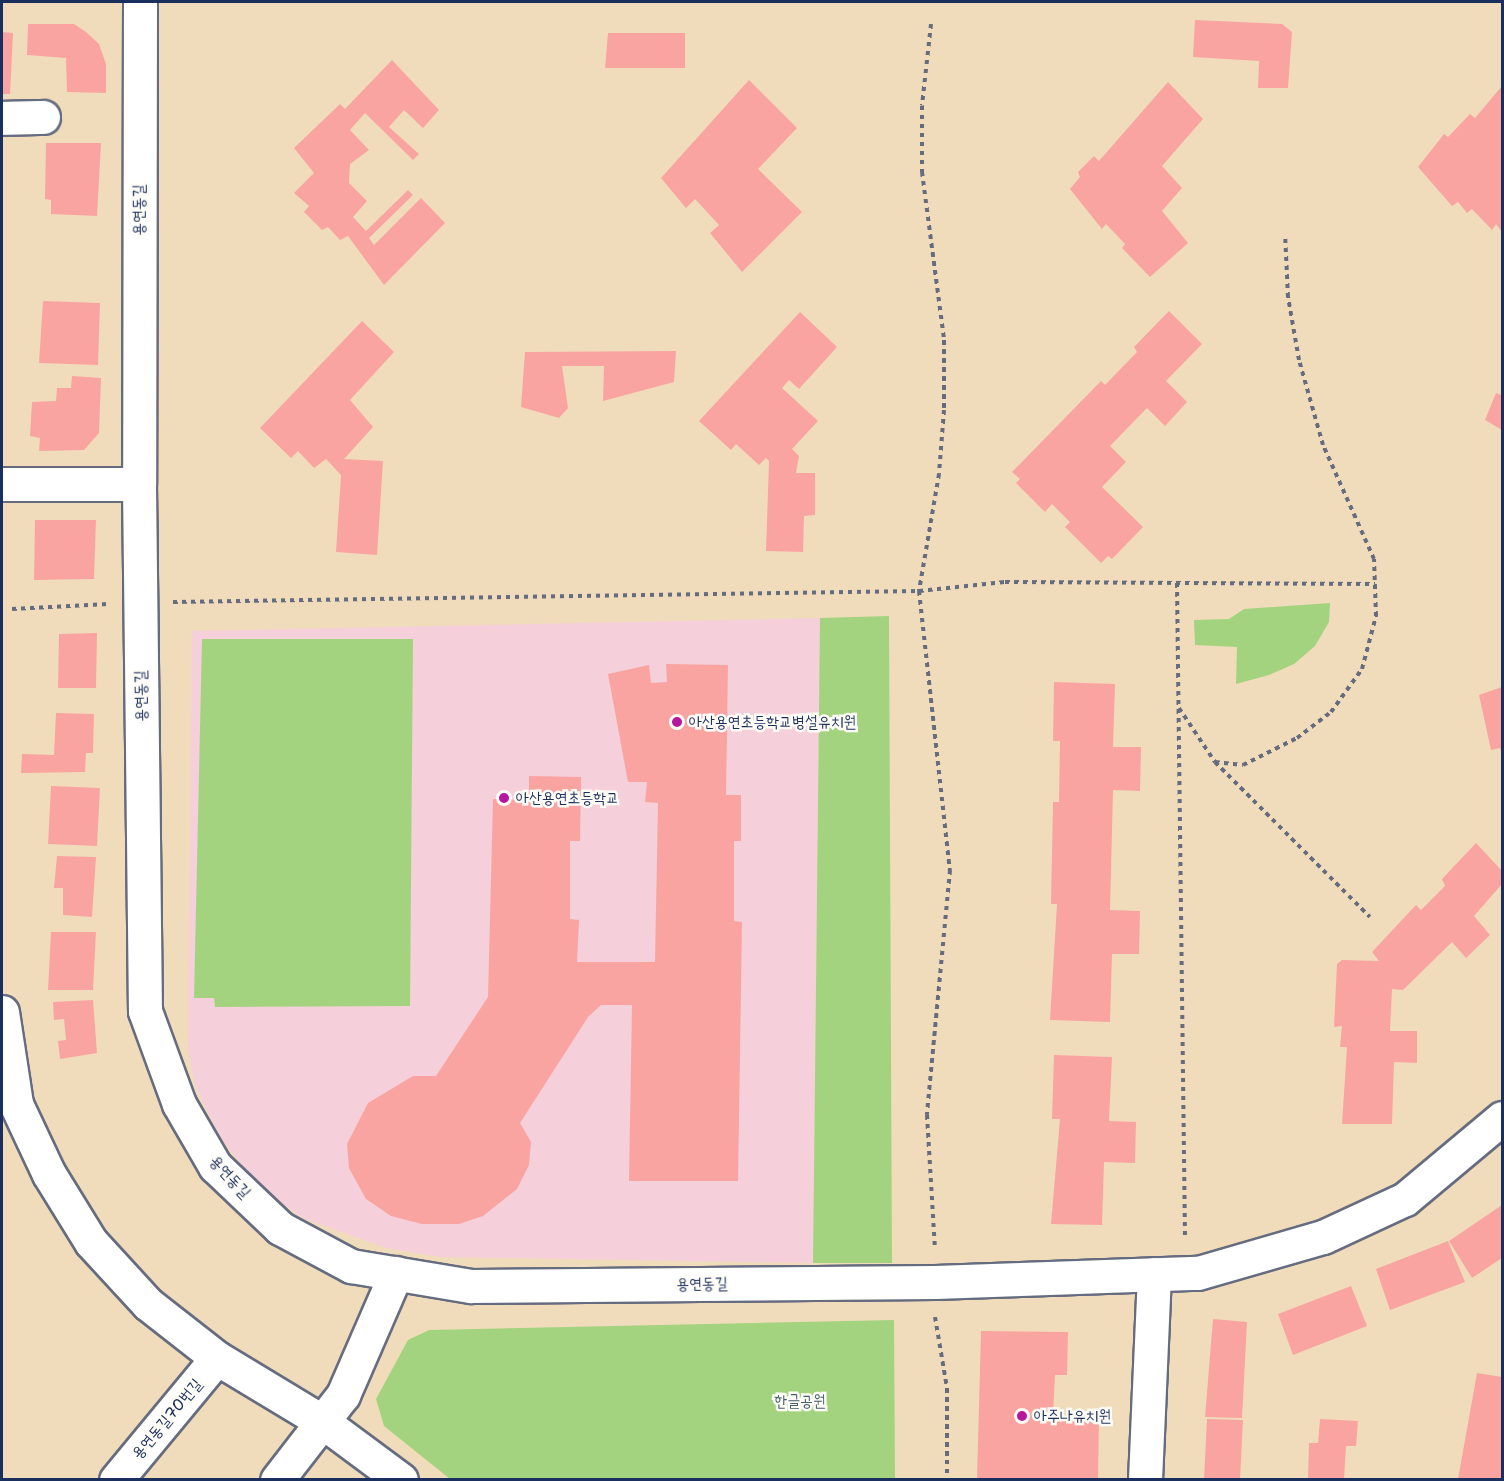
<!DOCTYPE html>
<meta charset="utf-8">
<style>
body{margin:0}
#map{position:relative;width:1504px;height:1481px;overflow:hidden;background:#f0dcbb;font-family:"Shantell Sans","Poor Story",sans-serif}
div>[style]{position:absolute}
.built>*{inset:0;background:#f5cfd9}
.green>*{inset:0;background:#a4d380}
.building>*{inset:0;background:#faa4a1}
.path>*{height:4px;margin-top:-2px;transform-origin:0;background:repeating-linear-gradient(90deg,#666c7f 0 4.5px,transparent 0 9px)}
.roads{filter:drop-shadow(2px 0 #666c7f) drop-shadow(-2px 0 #666c7f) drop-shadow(0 2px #666c7f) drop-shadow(0 -2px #666c7f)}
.street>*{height:33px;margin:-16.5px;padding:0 16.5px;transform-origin:16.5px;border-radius:16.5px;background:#fff}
.dots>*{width:16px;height:16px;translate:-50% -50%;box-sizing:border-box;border:3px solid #fdfcf7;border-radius:50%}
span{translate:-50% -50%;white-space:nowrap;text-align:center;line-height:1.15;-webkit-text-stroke:5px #fdfcf7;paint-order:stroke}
.street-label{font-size:16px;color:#1b2f5e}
.poi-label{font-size:16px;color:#1b2f5e}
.left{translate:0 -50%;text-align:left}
.park-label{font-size:16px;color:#446068}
.frame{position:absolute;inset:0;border:3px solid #1b2f5e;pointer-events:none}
</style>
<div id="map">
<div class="built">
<i style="clip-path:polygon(820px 618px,813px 1263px,440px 1257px,386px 1248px,300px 1217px,252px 1181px,217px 1132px,195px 1085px,188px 1050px,192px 631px)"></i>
</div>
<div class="green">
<i style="clip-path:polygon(1330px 603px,1329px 622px,1315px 646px,1294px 664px,1269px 675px,1236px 684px,1237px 647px,1195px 645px,1194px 620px,1229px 619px,1244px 609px)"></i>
<i style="clip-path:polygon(889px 616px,892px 1263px,813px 1263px,820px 618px)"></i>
<i style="clip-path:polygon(202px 639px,413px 639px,410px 1006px,215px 1007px,214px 998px,194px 998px)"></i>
<i style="clip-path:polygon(894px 1320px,895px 1479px,450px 1479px,384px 1426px,376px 1399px,408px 1340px,429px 1330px)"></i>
</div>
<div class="building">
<i style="clip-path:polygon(1195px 20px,1282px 24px,1292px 32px,1288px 88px,1258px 88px,1259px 61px,1193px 57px)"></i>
<i style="clip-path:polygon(28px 24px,74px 24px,86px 32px,99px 44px,106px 64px,106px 93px,67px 92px,66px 58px,27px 55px)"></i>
<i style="clip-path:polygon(2px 32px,13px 33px,10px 94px,2px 94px)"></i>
<i style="clip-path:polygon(608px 33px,685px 33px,685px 68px,605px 68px)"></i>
<i style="clip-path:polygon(392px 60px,439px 110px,423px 128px,404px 110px,389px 127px,419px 154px,413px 160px,365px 113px,350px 130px,369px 150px,350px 164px,349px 183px,367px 201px,353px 217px,366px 231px,408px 190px,413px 195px,369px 238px,374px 245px,421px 198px,445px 223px,384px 285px,348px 236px,340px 240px,328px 227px,322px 230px,304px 212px,309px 206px,294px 193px,314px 173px,294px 148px,340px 104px,345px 109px)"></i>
<i style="clip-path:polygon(749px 80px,797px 128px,758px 169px,802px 212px,742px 272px,710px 233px,719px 225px,695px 199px,686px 208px,661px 178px)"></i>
<i style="clip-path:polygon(1168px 82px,1203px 119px,1162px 166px,1182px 188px,1162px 211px,1188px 243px,1150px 277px,1122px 248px,1125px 244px,1106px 224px,1102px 229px,1070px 189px,1080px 177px,1078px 172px,1094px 156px,1099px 161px)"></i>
<i style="clip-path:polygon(1502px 86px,1502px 232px,1496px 224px,1492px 230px,1472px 209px,1467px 213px,1458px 202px,1452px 206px,1418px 167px,1444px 134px,1448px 137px,1470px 114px,1475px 118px)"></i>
<i style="clip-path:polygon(46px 143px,101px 143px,97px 216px,51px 214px,51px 200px,45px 199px)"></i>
<i style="clip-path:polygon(43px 301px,100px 303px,98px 365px,39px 363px)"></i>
<i style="clip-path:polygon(1169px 311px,1202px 344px,1166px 381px,1187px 402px,1165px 426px,1147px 408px,1110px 446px,1126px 462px,1102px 487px,1143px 527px,1112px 559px,1108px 556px,1101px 563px,1065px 527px,1070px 522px,1052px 504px,1045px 512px,1016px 483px,1020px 479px,1012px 472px,1101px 381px,1105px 385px,1137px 352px,1134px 347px)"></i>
<i style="clip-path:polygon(800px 312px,837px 347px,799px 389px,789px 380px,782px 388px,818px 421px,792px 449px,799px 456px,796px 473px,815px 473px,815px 515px,804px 516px,803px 552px,766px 551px,769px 461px,766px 458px,759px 465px,736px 444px,731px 450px,699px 421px)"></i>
<i style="clip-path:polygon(362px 321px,394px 352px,350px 400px,373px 427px,344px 459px,383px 461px,377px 555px,336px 552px,341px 475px,326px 459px,314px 468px,298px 451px,291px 458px,260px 428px)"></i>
<i style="clip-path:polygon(676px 351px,674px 382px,603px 401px,604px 366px,562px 366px,568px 408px,559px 418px,521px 407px,525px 352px)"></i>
<i style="clip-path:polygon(72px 376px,101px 378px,99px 433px,84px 450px,39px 451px,40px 438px,30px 436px,32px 402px,56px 401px,57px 388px,71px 388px)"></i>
<i style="clip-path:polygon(1502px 390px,1502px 430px,1485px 420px,1496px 393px,1501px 395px)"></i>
<i style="clip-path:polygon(35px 520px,96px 520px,94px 579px,34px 580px)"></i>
<i style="clip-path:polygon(97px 633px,96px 688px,58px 688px,59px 634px)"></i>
<i style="clip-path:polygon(666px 664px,728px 665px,726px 795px,741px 795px,741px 841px,734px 841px,734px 921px,742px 922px,738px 1181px,629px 1181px,632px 1005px,601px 1005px,588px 1017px,520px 1123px,531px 1142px,529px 1165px,517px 1189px,483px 1216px,459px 1224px,422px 1224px,391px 1216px,366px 1199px,349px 1168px,347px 1144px,368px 1103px,413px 1076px,436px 1076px,488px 997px,493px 799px,529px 800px,529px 776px,581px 777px,580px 841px,570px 841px,570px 919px,579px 920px,577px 962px,655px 962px,658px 803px,645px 802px,647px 782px,628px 782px,608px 674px,649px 665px,651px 683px,667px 682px)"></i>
<i style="clip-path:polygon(1054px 682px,1115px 684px,1113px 747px,1141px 747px,1140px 791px,1113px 790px,1110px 910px,1140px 911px,1139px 954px,1112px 954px,1110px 1022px,1050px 1020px,1057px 904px,1051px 904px,1053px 802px,1059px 802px,1060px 741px,1053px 741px)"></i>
<i style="clip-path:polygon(1502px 687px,1502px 756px,1500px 748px,1491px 750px,1479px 695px)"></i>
<i style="clip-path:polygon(56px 713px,94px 714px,93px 753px,86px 753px,85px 772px,21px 773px,22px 754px,54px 755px)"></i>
<i style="clip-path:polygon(51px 786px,100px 788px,97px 846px,48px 844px)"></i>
<i style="clip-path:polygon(1476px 843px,1502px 871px,1502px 884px,1474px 916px,1490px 935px,1466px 958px,1452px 942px,1403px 990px,1392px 989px,1390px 1031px,1417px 1031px,1417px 1063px,1394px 1062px,1392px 1124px,1342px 1124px,1347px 1047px,1340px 1047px,1342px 1026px,1334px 1027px,1337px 964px,1342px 960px,1379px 961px,1372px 952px,1416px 905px,1421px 910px,1445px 886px,1442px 879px)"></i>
<i style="clip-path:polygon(57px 856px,96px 857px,92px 917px,63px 915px,63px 888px,54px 888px)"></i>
<i style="clip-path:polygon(51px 932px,96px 932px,93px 990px,48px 990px)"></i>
<i style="clip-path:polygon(93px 1000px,97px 1053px,60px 1059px,58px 1041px,66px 1040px,64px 1019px,54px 1020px,53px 1002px)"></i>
<i style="clip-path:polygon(1054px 1055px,1112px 1057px,1109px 1121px,1136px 1122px,1135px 1163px,1104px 1162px,1102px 1225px,1051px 1224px,1060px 1119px,1052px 1119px)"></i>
<i style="clip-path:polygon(1502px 1205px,1502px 1258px,1472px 1278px,1449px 1241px)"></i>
<i style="clip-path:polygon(1448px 1241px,1465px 1282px,1390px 1310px,1376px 1269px)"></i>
<i style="clip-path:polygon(1351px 1286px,1367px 1326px,1293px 1355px,1278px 1314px)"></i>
<i style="clip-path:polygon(1213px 1319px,1247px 1322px,1242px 1418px,1205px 1417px)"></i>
<i style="clip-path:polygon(981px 1331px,1068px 1332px,1067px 1375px,1055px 1375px,1053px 1415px,1099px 1416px,1098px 1479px,977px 1479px)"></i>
<i style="clip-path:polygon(1477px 1373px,1502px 1377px,1502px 1479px,1458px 1479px)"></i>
<i style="clip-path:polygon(1207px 1419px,1243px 1420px,1240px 1479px,1204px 1479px)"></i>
<i style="clip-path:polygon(1320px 1419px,1358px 1421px,1356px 1446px,1346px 1446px,1344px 1479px,1308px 1479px,1309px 1443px,1318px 1443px)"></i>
</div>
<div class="path">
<i style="left:931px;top:24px;width:82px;rotate:96.3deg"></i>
<i style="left:922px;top:106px;width:66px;rotate:90deg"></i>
<i style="left:922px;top:172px;width:169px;rotate:82.5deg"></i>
<i style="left:944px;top:340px;width:70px;rotate:90deg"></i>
<i style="left:944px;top:410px;width:64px;rotate:94.5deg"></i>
<i style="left:939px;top:474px;width:119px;rotate:99.7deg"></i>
<i style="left:919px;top:591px;width:281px;rotate:83.7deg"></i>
<i style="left:950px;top:870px;width:246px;rotate:95.4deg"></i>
<i style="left:927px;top:1115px;width:134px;rotate:86.6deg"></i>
<i style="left:1177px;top:583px;width:653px;rotate:89.3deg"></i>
<i style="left:173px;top:602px;width:746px;rotate:-0.84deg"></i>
<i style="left:919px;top:591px;width:86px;rotate:-6deg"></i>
<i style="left:1005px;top:582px;width:370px;rotate:0.3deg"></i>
<i style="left:12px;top:609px;width:96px;rotate:-3deg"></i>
<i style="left:1179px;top:708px;width:65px;rotate:56.3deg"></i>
<i style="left:1215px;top:762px;width:219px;rotate:45deg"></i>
<i style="left:1215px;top:762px;width:28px;rotate:6deg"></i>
<i style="left:1243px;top:765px;width:60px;rotate:-26.6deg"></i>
<i style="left:1297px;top:738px;width:43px;rotate:-37.4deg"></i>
<i style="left:1331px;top:712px;width:53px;rotate:-54.2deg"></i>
<i style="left:1362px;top:669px;width:55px;rotate:-75.2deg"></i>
<i style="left:1376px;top:616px;width:57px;rotate:-92deg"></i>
<i style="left:1374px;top:559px;width:125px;rotate:-114.1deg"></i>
<i style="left:1323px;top:445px;width:88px;rotate:-105.8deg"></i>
<i style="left:1299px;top:360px;width:64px;rotate:-99.9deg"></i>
<i style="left:1288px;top:297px;width:63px;rotate:-92.7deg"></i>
<i style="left:935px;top:1317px;width:72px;rotate:80.4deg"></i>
<i style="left:947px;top:1388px;width:92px;rotate:90deg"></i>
</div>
<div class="roads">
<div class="street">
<i style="left:140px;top:2px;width:482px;rotate:90.1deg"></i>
<i style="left:139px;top:484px;width:527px;rotate:89.35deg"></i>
<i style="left:145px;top:1011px;width:99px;rotate:69.9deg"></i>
<i style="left:179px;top:1104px;width:72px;rotate:59.9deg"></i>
<i style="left:215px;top:1166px;width:90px;rotate:43.6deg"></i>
<i style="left:280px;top:1228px;width:81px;rotate:28.2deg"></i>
<i style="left:351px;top:1266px;width:122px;rotate:9.5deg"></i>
<i style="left:471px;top:1286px;width:464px;rotate:-0.5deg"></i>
<i style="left:935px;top:1282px;width:263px;rotate:-2deg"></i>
<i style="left:1198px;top:1273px;width:130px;rotate:-16.1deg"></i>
<i style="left:1323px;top:1237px;width:90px;rotate:-24.9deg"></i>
<i style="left:1405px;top:1199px;width:126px;rotate:-39.9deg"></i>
<i style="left:2px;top:118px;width:41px;rotate:-1.4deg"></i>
<i style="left:2px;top:484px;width:137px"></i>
<i style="left:2px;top:1012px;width:93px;rotate:81.3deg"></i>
<i style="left:16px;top:1104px;width:77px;rotate:64.8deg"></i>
<i style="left:49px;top:1174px;width:80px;rotate:58.3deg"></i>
<i style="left:91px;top:1242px;width:84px;rotate:47.4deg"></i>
<i style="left:148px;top:1304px;width:88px;rotate:38deg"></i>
<i style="left:217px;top:1358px;width:124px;rotate:31.1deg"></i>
<i style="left:323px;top:1422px;width:97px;rotate:36.6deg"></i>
<i style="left:116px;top:1480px;width:158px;rotate:-50.4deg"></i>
<i style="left:277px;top:1480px;width:108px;rotate:-52.2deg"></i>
<i style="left:343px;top:1395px;width:133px;rotate:-66.5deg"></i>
<i style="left:1145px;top:1480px;width:206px;rotate:-87.5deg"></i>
</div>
</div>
<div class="dots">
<i style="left:677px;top:722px;background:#b5179e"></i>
<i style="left:504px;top:798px;background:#b5179e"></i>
<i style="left:1022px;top:1416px;background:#b5179e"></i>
</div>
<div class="street-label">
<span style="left:139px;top:210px;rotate:-90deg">용연동길</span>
<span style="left:141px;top:696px;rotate:-91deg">용연동길</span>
<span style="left:230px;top:1177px;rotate:47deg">용연동길</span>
<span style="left:702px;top:1284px;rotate:-1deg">용연동길</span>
<span style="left:167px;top:1419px;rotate:-50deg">용연동길70번길</span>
</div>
<div class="poi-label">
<span class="left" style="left:689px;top:722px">아산용연초등학교병설유치원</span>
<span class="left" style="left:516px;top:798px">아산용연초등학교</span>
<span class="left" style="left:1034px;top:1416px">아주나유치원</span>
</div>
<div class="park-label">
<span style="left:800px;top:1401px">한글공원</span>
</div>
<div class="frame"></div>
</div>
